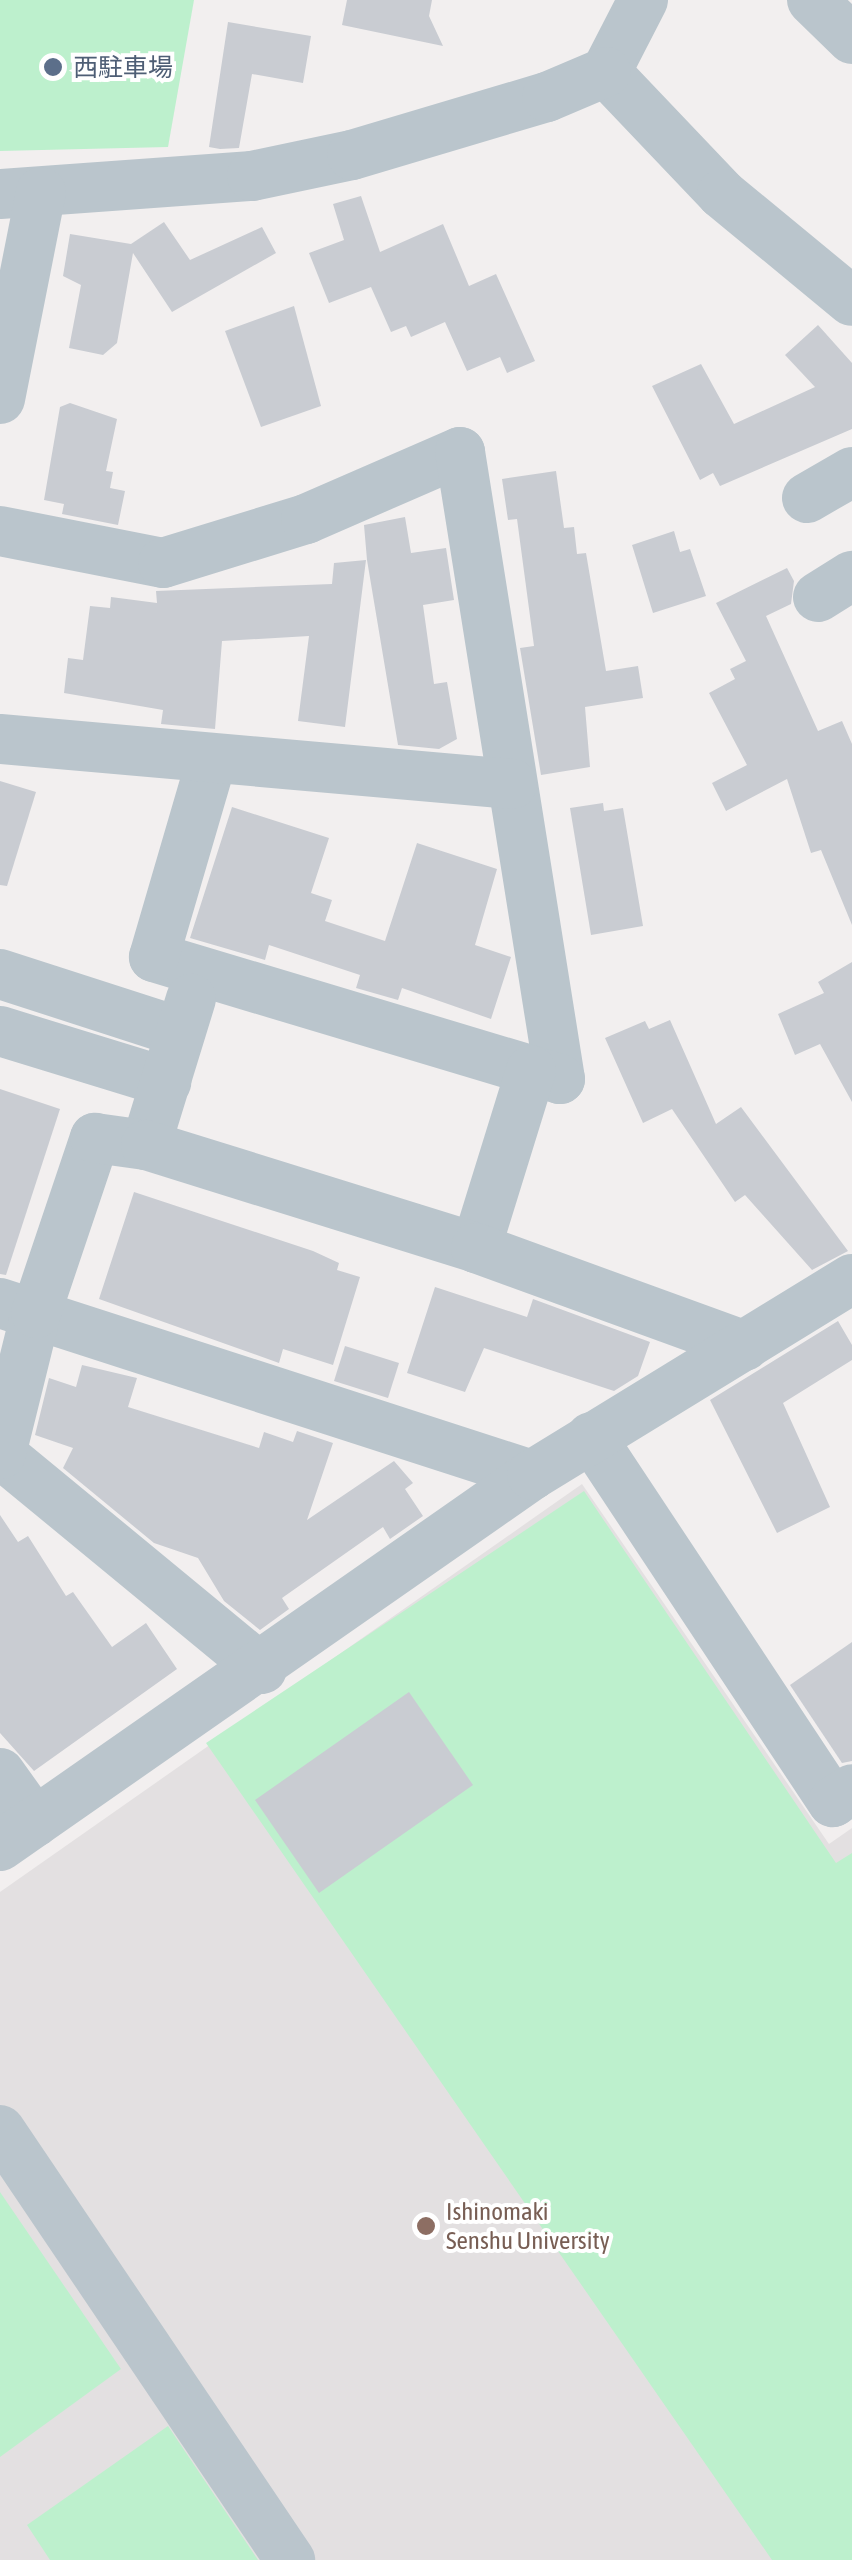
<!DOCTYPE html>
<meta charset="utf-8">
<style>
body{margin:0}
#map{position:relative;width:852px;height:2560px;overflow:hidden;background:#f2efef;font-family:"Asap Condensed","Noto Sans JP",sans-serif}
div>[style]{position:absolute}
.education>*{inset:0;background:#e3e0e1}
.green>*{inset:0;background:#bdf0cd}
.building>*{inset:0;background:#c9ccd2}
.minor>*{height:50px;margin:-25px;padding:0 25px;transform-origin:25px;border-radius:25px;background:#bac5cc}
.dots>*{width:28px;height:28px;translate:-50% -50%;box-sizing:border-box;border:5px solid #fff;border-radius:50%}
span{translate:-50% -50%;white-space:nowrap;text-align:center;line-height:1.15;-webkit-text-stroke:8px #fff;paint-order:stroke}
.service-label{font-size:25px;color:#4e5e75}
.left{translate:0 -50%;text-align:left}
.education-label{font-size:25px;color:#785e54}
</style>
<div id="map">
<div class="education">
<i style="clip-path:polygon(582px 1484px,829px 1844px,852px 1828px,852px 2560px,0 2560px,0 1892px)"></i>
</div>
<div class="green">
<i style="clip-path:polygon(0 0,194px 0,168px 147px,0 151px)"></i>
<i style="clip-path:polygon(584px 1491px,836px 1863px,852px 1853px,852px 2560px,772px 2560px,206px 1743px)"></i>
<i style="clip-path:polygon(0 2192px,121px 2369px,0 2457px)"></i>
<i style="clip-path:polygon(168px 2426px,258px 2560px,50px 2560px,27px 2525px)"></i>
</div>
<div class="building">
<i style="clip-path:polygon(347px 0,432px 0,429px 16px,443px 46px,342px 25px)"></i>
<i style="clip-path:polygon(228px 22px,311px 36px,303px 83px,252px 74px,239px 148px,220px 149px,209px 147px)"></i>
<i style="clip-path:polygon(361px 196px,380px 252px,443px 224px,469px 286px,496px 274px,535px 361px,507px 373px,500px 357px,467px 371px,445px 322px,411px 337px,406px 326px,391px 332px,371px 287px,329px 303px,309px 253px,344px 240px,333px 204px)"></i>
<i style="clip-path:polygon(164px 222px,190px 260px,262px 227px,276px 253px,172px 312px,133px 253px,117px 343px,103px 355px,69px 348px,81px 285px,63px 276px,70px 234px,131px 244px)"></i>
<i style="clip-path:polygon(294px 306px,321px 406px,261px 427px,225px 331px)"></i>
<i style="clip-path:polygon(818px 325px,852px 363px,852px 429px,720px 486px,713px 473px,700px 480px,652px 386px,701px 364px,734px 424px,815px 387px,785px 355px)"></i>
<i style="clip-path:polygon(70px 403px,117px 419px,106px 471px,113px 472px,110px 488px,125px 491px,118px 525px,62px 514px,64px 504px,44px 500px,60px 407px)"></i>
<i style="clip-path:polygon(556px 471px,564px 528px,574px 527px,577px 554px,586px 553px,606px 671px,638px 666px,643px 698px,585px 707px,590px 767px,541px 775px,520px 648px,534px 646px,517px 519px,508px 520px,502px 479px)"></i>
<i style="clip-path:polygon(405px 517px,411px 553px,446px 548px,454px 600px,423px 605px,434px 684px,447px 682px,457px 739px,439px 749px,398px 745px,367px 560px,364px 525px)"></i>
<i style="clip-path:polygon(674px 531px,680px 552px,690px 549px,706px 596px,653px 613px,632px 545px)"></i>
<i style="clip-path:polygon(366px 560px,345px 727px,298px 721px,309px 636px,222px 641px,215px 729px,161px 724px,163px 710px,64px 693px,68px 658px,83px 660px,90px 606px,110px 608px,111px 597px,157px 603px,156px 591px,332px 584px,334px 563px)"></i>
<i style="clip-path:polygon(787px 568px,794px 581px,791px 604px,766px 616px,818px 731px,842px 721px,852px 744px,852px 925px,821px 850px,811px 853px,787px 779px,726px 811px,712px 783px,747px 765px,709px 693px,735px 679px,730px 669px,746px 661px,716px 603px)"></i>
<i style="clip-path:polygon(0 781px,36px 792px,7px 886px,0 885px)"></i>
<i style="clip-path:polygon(603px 803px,604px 811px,623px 808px,643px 926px,591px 935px,570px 808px)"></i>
<i style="clip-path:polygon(232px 807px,329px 838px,311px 893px,332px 900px,325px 921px,385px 941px,417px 843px,497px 869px,475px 945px,511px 957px,491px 1019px,402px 988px,398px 1000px,356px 988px,360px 975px,269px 945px,265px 960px,190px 938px)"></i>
<i style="clip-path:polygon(852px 962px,852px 1102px,820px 1044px,795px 1055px,778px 1014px,824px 993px,818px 982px)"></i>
<i style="clip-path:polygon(670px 1020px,716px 1124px,741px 1107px,848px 1251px,812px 1270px,745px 1195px,735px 1202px,672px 1109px,643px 1123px,605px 1038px,645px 1021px,649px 1029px)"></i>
<i style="clip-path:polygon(0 1089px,60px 1109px,6px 1275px,0 1274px)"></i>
<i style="clip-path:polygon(134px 1192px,313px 1251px,339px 1263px,337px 1270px,360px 1277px,333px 1365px,283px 1349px,279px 1363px,99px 1299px)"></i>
<i style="clip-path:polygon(435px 1287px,527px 1317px,533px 1299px,650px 1342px,638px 1376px,614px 1391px,484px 1348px,465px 1392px,407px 1373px)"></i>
<i style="clip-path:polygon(838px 1321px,852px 1345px,852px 1360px,783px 1403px,830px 1507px,777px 1533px,710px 1400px)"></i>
<i style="clip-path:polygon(345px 1346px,399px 1363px,388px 1398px,334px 1381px)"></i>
<i style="clip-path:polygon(82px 1365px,137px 1378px,128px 1407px,259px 1448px,264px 1432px,293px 1442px,297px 1431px,333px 1443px,307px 1520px,394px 1461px,413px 1483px,405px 1489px,423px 1516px,390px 1539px,383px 1527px,282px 1598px,289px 1609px,260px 1630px,224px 1601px,198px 1558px,154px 1543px,63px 1468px,73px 1448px,35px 1435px,49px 1378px,76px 1387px)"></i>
<i style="clip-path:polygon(0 1515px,18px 1542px,28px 1536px,66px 1596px,73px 1592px,112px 1647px,146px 1623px,177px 1669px,34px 1771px,0 1733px)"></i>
<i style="clip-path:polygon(852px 1642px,852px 1761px,842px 1763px,790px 1685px)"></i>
<i style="clip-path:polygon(409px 1692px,473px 1785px,319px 1893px,255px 1800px)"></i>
</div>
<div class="minor">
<i style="left:643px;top:0;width:81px;rotate:117.2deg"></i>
<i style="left:606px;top:72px;width:168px;rotate:46.4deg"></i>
<i style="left:722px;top:194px;width:168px;rotate:39.5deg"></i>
<i style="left:812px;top:0;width:56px;rotate:44.3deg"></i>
<i style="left:0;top:194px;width:253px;rotate:-4.1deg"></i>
<i style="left:252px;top:176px;width:102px;rotate:-11.9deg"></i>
<i style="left:352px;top:155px;width:203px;rotate:-16.6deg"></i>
<i style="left:547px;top:97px;width:64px;rotate:-23deg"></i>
<i style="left:0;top:399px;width:211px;rotate:-78.8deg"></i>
<i style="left:807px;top:498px;width:52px;rotate:-30deg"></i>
<i style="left:0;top:531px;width:166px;rotate:11.1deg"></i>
<i style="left:163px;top:563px;width:150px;rotate:-17.1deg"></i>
<i style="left:306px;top:519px;width:168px;rotate:-23.5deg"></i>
<i style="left:460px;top:452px;width:635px;rotate:80.94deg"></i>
<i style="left:560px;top:1079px;width:424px;rotate:-163.3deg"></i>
<i style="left:154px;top:957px;width:203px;rotate:-73.7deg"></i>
<i style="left:818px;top:597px;width:40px;rotate:-32deg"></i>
<i style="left:0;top:739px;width:514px;rotate:5.02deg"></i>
<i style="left:0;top:974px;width:189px;rotate:17.9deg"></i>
<i style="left:0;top:1031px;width:174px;rotate:17.1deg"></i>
<i style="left:146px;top:1145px;width:153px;rotate:-72.9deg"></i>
<i style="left:476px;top:1248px;width:186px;rotate:-72.8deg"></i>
<i style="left:0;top:1303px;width:559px;rotate:17.92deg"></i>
<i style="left:591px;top:1437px;width:438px;rotate:56.5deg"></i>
<i style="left:833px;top:1802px;width:23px;rotate:-34deg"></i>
<i style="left:262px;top:1669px;width:338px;rotate:-140.5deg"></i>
<i style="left:1px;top:1454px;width:145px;rotate:-76.1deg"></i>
<i style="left:36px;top:1313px;width:185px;rotate:-71.4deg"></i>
<i style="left:95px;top:1138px;width:51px;rotate:7.8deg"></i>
<i style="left:146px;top:1145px;width:346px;rotate:17.3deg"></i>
<i style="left:476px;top:1248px;width:286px;rotate:20deg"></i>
<i style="left:0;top:1773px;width:60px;rotate:54.5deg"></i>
<i style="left:0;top:1846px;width:649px;rotate:-34.89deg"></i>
<i style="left:532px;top:1475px;width:375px;rotate:-31.5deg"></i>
<i style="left:0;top:2130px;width:519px;rotate:56deg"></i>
</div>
<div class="dots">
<i style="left:53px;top:67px;background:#5c6f8a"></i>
<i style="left:426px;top:2226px;background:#8d6e63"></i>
</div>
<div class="service-label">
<span class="left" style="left:73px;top:67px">西駐車場</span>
</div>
<div class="education-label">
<span class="left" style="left:446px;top:2226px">Ishinomaki<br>Senshu University</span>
</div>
</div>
